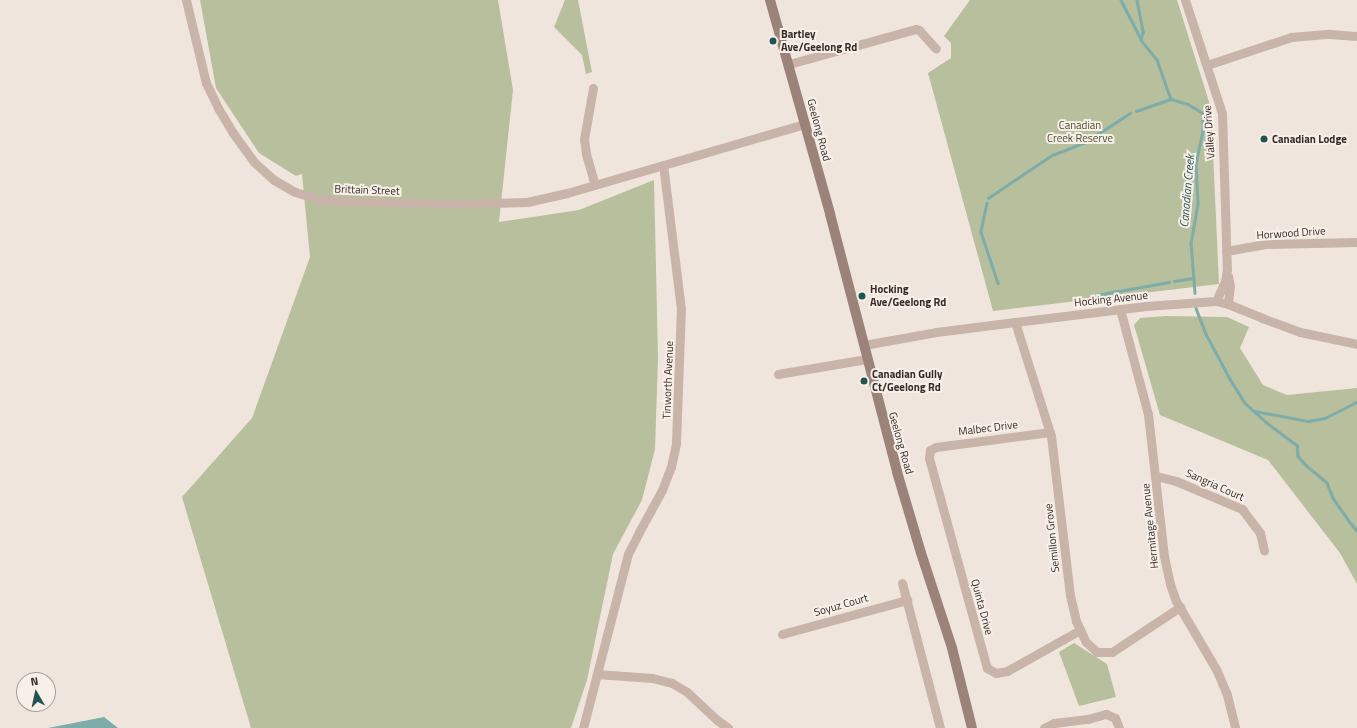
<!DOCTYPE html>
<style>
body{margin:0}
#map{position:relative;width:1357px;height:728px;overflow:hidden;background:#f0e5dc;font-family:"Titillium Web",sans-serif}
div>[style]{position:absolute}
.green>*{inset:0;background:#b7bf9d}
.water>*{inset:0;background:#7daca9}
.stream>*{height:2.5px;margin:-1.25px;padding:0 1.25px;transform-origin:1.25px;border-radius:1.25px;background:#7daca9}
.minor>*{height:9px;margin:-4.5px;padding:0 4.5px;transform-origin:4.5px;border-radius:4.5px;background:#c8b4a9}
.secondary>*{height:10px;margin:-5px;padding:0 5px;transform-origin:5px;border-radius:5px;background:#9b837a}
.dots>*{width:11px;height:11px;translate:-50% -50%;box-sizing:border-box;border:2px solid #f8efe8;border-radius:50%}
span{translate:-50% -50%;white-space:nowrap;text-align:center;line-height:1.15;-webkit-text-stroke:4px #f8efe8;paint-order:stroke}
.poi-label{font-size:11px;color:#352b28;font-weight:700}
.left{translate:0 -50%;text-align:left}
.park-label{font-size:11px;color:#48522d}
.street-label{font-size:11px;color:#352b28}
.water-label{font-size:12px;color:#205452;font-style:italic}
.north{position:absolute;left:16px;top:672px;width:40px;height:40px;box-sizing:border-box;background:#f8efe8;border:1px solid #aaa19b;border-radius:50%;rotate:351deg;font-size:11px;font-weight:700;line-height:16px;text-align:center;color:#352b28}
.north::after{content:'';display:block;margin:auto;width:14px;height:18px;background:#205452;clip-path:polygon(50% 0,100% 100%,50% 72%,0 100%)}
</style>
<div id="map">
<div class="green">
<i style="clip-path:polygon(200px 0,498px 0,513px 90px,499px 222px,579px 210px,654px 180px,658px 358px,655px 449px,642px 500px,613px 554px,587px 680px,571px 728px,251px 728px,182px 497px,252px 418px,310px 257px,302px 174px,296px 176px,259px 153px,216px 88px)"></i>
<i style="clip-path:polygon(565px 0,578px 0,592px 72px,586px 74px,582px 55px,554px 27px)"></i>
<i style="clip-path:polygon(970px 0,1177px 0,1211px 108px,1219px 284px,993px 311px,928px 73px,951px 58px,951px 43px,944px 36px)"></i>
<i style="clip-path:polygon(1166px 316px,1227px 317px,1249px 327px,1240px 348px,1263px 385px,1287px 395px,1357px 388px,1357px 584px,1340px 553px,1268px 460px,1160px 415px,1134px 325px,1140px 318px)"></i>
<i style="clip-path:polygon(1074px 643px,1107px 664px,1116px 697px,1079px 706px,1059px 652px)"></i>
</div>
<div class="water">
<i style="clip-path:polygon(104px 717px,118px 728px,48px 728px)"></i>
</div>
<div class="stream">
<i style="left:1121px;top:0;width:44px;rotate:62.9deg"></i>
<i style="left:1137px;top:0;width:33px;rotate:79deg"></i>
<i style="left:1143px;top:32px;width:8px;rotate:104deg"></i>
<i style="left:1141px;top:40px;width:26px;rotate:51deg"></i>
<i style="left:1157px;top:60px;width:41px;rotate:70.3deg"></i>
<i style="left:1171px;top:99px;width:18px;rotate:16deg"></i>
<i style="left:1188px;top:104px;width:17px;rotate:31deg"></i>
<i style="left:1203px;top:113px;width:18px;rotate:90deg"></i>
<i style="left:1203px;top:131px;width:34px;rotate:102deg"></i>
<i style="left:1196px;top:164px;width:40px;rotate:87.1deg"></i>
<i style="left:1198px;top:204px;width:39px;rotate:100deg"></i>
<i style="left:1191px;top:242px;width:51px;rotate:85.5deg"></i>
<i style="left:1136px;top:111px;width:37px;rotate:-19deg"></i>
<i style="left:988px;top:198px;width:77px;rotate:-33.9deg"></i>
<i style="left:1052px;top:155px;width:34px;rotate:-21deg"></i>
<i style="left:1084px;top:143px;width:55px;rotate:-33.1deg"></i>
<i style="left:987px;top:203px;width:30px;rotate:102deg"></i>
<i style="left:981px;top:232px;width:54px;rotate:71.6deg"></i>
<i style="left:1174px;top:281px;width:19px;rotate:-9deg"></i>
<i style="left:1096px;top:295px;width:74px;rotate:-10.1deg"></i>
<i style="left:1196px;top:308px;width:28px;rotate:69deg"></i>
<i style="left:1206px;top:334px;width:51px;rotate:61.9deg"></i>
<i style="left:1230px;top:379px;width:28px;rotate:58deg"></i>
<i style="left:1245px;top:403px;width:28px;rotate:42deg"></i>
<i style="left:1266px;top:422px;width:39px;rotate:37deg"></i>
<i style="left:1297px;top:445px;width:11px;rotate:85deg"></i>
<i style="left:1298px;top:456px;width:13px;rotate:48deg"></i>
<i style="left:1307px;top:466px;width:26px;rotate:40deg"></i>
<i style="left:1327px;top:483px;width:16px;rotate:68deg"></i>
<i style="left:1333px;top:498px;width:28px;rotate:55deg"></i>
<i style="left:1349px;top:521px;width:13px;rotate:51deg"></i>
<i style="left:1255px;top:411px;width:54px;rotate:10.7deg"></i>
<i style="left:1308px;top:421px;width:17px;rotate:-10deg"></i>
<i style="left:1325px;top:418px;width:36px;rotate:-27deg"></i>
</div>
<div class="minor">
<i style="left:186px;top:0;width:85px;rotate:76.5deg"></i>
<i style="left:206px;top:83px;width:28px;rotate:64deg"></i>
<i style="left:218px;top:108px;width:29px;rotate:59deg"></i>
<i style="left:233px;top:133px;width:36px;rotate:54deg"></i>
<i style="left:254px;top:162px;width:27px;rotate:42deg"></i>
<i style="left:274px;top:180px;width:24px;rotate:30deg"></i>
<i style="left:295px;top:192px;width:27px;rotate:17deg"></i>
<i style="left:321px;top:200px;width:42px;rotate:2.7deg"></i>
<i style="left:363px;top:202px;width:91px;rotate:1.3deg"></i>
<i style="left:454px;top:204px;width:73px;rotate:-1.6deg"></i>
<i style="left:527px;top:202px;width:41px;rotate:-12.7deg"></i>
<i style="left:567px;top:193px;width:248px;rotate:-16.2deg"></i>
<i style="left:1185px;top:0;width:119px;rotate:71.9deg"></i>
<i style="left:1222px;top:113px;width:156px;rotate:88.2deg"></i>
<i style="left:1227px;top:269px;width:12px;rotate:99deg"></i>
<i style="left:1225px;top:281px;width:22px;rotate:114deg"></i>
<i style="left:789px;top:64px;width:132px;rotate:-15.4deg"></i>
<i style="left:916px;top:29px;width:3px;rotate:18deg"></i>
<i style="left:919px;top:30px;width:25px;rotate:48deg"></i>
<i style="left:1207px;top:65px;width:89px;rotate:-18.4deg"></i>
<i style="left:1291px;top:37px;width:38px;rotate:-5deg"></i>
<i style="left:1329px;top:34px;width:28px;rotate:4deg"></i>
<i style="left:593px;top:88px;width:52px;rotate:100deg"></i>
<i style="left:584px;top:139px;width:15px;rotate:82deg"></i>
<i style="left:586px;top:154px;width:32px;rotate:74deg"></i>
<i style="left:1226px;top:251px;width:40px;rotate:-10deg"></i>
<i style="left:1265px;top:244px;width:92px;rotate:-1.2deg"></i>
<i style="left:1228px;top:304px;width:18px;rotate:-84deg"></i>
<i style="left:1230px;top:286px;width:10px;rotate:-101deg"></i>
<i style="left:1120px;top:309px;width:109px;rotate:75.1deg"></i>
<i style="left:1148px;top:414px;width:143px;rotate:83.6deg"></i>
<i style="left:1164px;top:556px;width:29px;rotate:78deg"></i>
<i style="left:1170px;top:584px;width:18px;rotate:71deg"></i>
<i style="left:1176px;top:601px;width:81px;rotate:59.6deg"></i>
<i style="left:1217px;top:671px;width:26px;rotate:67deg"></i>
<i style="left:1227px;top:695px;width:34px;rotate:76deg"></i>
<i style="left:1015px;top:322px;width:120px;rotate:72.5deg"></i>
<i style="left:1051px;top:436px;width:160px;rotate:83.2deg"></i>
<i style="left:1070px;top:595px;width:27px;rotate:77deg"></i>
<i style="left:1076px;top:621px;width:23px;rotate:65deg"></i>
<i style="left:1086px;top:642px;width:15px;rotate:42deg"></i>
<i style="left:1097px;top:652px;width:15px"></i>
<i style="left:1112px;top:652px;width:82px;rotate:-33.5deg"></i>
<i style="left:864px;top:345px;width:73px;rotate:-10.2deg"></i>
<i style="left:936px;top:332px;width:80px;rotate:-7.2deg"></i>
<i style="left:1015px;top:322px;width:132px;rotate:-7deg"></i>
<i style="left:1146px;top:306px;width:70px;rotate:-4.1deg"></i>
<i style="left:1216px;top:301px;width:12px;rotate:14deg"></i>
<i style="left:1228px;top:304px;width:37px;rotate:22deg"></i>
<i style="left:1262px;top:318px;width:40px;rotate:20.2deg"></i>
<i style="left:1300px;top:332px;width:58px;rotate:11.9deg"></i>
<i style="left:778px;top:374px;width:90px;rotate:-9.6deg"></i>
<i style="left:1050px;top:432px;width:115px;rotate:172.5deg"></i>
<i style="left:936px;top:447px;width:7px;rotate:153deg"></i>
<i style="left:930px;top:450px;width:8px;rotate:97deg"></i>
<i style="left:929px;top:458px;width:218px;rotate:74.6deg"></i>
<i style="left:987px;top:668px;width:10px;rotate:29deg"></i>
<i style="left:996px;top:673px;width:11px;rotate:-10deg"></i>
<i style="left:1007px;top:671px;width:84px;rotate:-29.3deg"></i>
<i style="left:1156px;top:476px;width:21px;rotate:14deg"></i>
<i style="left:1176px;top:481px;width:72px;rotate:23deg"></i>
<i style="left:1242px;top:509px;width:30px;rotate:53deg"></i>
<i style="left:1260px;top:533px;width:18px;rotate:77deg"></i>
<i style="left:902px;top:583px;width:150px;rotate:75.3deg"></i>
<i style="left:782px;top:634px;width:130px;rotate:-15.2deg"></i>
<i style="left:597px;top:674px;width:55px;rotate:4.2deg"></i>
<i style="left:652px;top:678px;width:21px;rotate:14deg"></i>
<i style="left:672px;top:683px;width:17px;rotate:31deg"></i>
<i style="left:687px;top:692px;width:41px;rotate:43deg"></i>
<i style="left:717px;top:720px;width:14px;rotate:36deg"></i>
<i style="left:583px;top:728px;width:180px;rotate:-75.5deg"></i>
<i style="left:628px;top:554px;width:25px;rotate:-63deg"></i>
<i style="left:639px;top:532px;width:48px;rotate:-61.3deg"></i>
<i style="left:662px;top:490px;width:25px;rotate:-69deg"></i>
<i style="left:671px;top:467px;width:25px;rotate:-78deg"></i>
<i style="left:676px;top:443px;width:134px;rotate:-87.9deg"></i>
<i style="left:681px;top:309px;width:145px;rotate:-97.1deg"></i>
<i style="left:1044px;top:728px;width:11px;rotate:-27deg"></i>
<i style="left:1054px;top:723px;width:34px;rotate:-7deg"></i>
<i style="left:1088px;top:719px;width:19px;rotate:-16deg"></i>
<i style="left:1106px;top:714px;width:10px;rotate:24deg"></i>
<i style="left:1115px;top:718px;width:11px;rotate:68deg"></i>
</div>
<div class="secondary">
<i style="left:770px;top:0;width:222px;rotate:74.3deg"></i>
<i style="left:830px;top:214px;width:267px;rotate:75.4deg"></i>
<i style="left:897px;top:472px;width:84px;rotate:73.5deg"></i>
<i style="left:921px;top:553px;width:100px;rotate:71.9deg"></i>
<i style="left:952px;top:648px;width:82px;rotate:76deg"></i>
</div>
<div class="dots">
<i style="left:773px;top:41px;background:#205452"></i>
<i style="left:1264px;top:139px;background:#205452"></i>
<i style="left:862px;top:296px;background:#205452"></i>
<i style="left:864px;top:381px;background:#205452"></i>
</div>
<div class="poi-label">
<span class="left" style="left:781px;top:41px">Bartley<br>Ave/Geelong Rd</span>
<span class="left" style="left:1272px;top:139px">Canadian Lodge</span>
<span class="left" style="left:870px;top:296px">Hocking<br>Ave/Geelong Rd</span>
<span class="left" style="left:872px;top:381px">Canadian Gully<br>Ct/Geelong Rd</span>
</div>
<div class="park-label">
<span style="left:1080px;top:132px">Canadian<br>Creek Reserve</span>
</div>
<div class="street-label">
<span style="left:819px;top:130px;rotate:75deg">Geelong Road</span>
<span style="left:1209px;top:132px;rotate:-94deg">Valley Drive</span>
<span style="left:367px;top:190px;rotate:2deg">Brittain Street</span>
<span style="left:1291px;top:233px;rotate:-4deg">Horwood Drive</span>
<span style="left:1111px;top:299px;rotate:-6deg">Hocking Avenue</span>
<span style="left:668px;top:380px;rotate:-88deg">Tinworth Avenue</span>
<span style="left:988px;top:428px;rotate:-7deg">Malbec Drive</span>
<span style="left:901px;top:443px;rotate:74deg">Geelong Road</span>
<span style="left:1215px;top:485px;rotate:24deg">Sangria Court</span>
<span style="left:1150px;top:526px;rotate:-96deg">Hermitage Avenue</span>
<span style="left:1052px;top:538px;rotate:-96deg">Semillon Grove</span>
<span style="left:841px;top:605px;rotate:-16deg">Soyuz Court</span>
<span style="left:982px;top:607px;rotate:75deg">Quinta Drive</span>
</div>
<div class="water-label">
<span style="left:1187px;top:191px;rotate:-85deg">Canadian Creek</span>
</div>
<div class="north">N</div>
</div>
